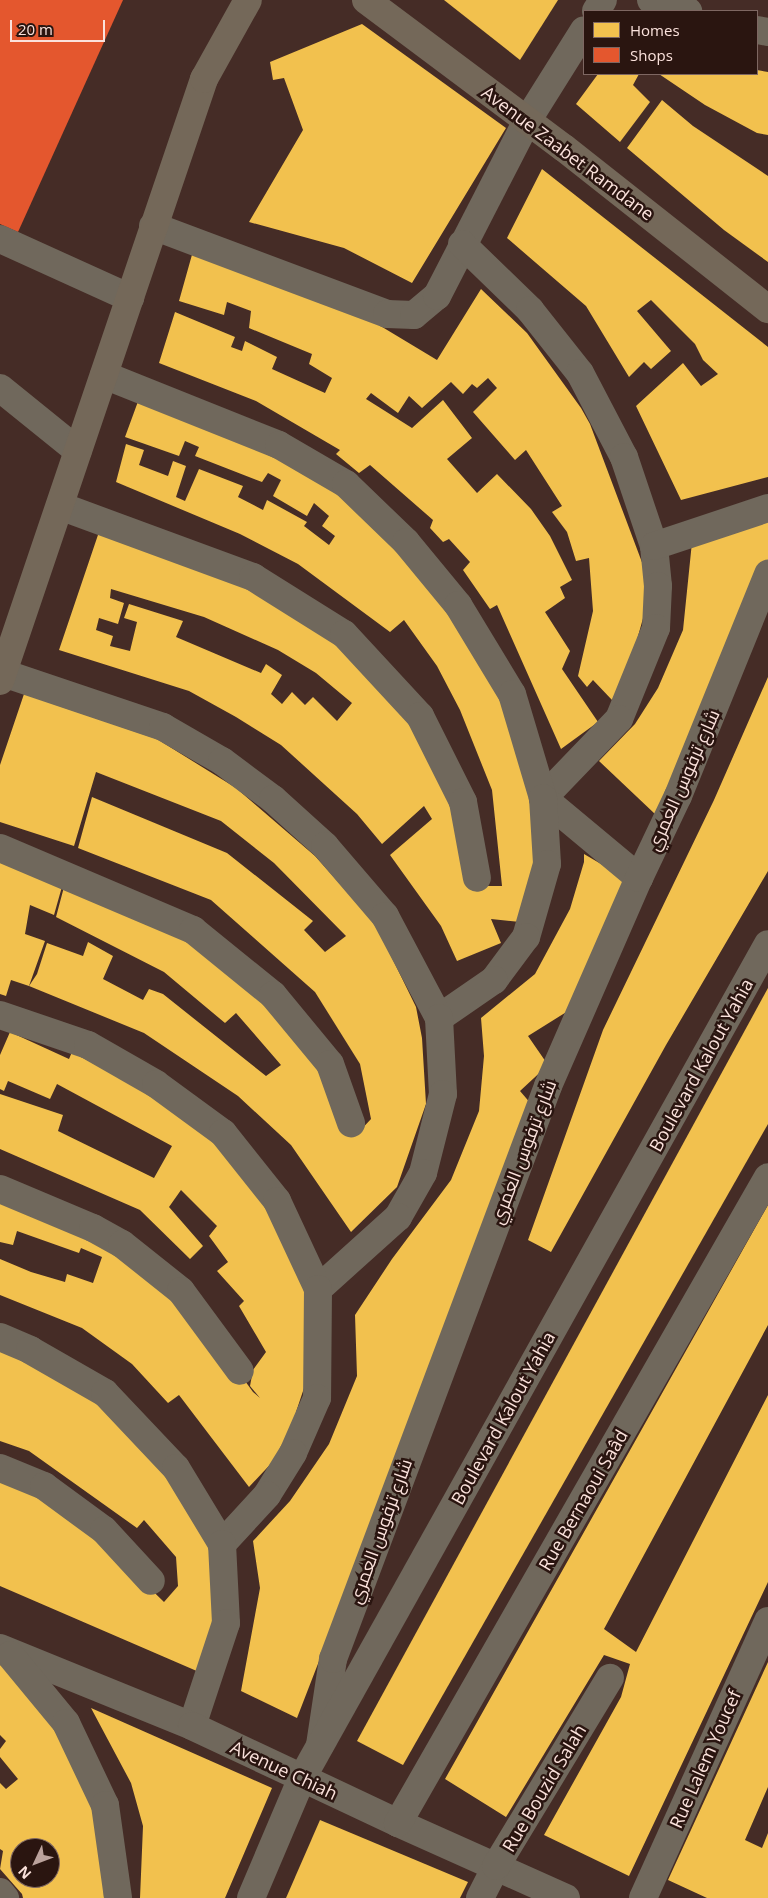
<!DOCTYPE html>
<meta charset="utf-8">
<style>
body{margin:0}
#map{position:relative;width:768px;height:1898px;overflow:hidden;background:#452c26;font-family:"Open Sans",Cairo,sans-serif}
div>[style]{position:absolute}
.homes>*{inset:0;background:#f2c14e}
.shops>*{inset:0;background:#e4572e}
.minor>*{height:28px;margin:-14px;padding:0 14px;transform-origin:14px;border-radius:14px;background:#70685c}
.major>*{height:28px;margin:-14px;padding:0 14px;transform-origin:14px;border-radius:14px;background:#746859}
span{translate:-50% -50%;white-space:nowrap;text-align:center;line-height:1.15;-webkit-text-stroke:5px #2a1510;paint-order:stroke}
.street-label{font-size:18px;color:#fbe2dc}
.legend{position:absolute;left:583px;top:10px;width:175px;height:65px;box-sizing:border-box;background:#2a1510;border:1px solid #7e6762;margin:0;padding:6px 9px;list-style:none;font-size:15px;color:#fbe2dc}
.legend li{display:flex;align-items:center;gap:10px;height:25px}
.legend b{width:25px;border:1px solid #7e6762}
.north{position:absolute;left:10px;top:1838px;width:50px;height:50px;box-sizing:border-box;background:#2a1510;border:1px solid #7e6762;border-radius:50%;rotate:227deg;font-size:14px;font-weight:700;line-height:20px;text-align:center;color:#fbe2dc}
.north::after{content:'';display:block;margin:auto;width:18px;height:22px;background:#bba29c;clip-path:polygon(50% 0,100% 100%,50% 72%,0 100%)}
.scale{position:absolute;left:10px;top:20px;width:95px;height:22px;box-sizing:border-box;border:2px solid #fbe2dc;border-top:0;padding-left:6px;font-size:15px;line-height:18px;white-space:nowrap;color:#fbe2dc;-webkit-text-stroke:4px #2a1510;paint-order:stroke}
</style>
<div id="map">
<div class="homes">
<i style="clip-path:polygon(444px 0,558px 0,520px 60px)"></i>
<i style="clip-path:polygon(362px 24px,506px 128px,412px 283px,344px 248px,249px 222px,303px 130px,284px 78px,273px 80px,270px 62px)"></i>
<i style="clip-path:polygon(757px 70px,768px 72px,768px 135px,757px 133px,705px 105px,659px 74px,757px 74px)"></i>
<i style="clip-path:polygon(598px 74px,639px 74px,633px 85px,650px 102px,620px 142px,576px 104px)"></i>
<i style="clip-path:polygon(662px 100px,693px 126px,768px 176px,768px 262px,724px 230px,627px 148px)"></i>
<i style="clip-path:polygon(542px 169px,768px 347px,768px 477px,681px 500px,636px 406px,683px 363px,701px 386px,718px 374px,703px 360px,695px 344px,651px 300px,637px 311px,671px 351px,651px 369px,644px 362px,629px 377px,586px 306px,507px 238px)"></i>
<i style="clip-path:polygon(195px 244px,334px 298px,437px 360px,481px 289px,527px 333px,581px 408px,590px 424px,643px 565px,647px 604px,628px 672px,612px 700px,593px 680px,587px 687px,578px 676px,593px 611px,589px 558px,576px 561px,567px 532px,552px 512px,562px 506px,526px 450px,515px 460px,473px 412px,497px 388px,488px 378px,477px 388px,472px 384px,463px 394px,451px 382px,422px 408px,409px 396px,398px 413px,371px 393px,366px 399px,412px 428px,443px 400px,472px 438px,447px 459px,477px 493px,497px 474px,531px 509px,550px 536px,572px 580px,560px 587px,565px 598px,545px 612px,570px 651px,562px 669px,598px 722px,561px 749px,497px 605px,490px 609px,463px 570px,470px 562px,449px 539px,443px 542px,430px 528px,433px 520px,370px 465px,359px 473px,336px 454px,340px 450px,256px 401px,159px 363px,175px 312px,235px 337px,231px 347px,242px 351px,245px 341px,277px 357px,272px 369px,325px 393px,332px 378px,309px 364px,312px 354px,249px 328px,251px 311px,227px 302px,224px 315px,179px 301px)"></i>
<i style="clip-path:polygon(evenodd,140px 396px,335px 486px,430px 580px,513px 718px,532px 793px,538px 849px,520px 922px,491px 919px,501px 943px,457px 961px,441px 926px,390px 855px,432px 819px,424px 806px,382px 844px,357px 814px,281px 745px,236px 717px,189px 691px,59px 650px,101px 526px,202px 565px,295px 612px,350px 656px,403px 706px,429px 751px,480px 886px,502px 886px,492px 790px,460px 710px,437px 666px,404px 620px,390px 632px,298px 564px,240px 534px,116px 482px,126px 444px,144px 450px,139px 465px,168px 476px,173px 461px,186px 466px,176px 497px,185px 501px,199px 469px,243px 486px,238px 497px,263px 510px,267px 500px,307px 522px,304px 526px,329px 545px,335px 536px,322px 526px,329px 516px,314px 503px,307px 516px,273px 496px,281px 480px,268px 473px,262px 482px,195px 456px,199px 447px,185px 441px,179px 456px,125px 437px,140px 396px,111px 589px,204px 617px,278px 650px,316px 673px,352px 703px,337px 721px,313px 697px,305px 705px,292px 692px,282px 704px,271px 694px,282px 675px,266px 664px,261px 673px,176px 637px,183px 621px,129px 604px,124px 618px,137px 622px,130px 651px,110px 646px,113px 636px,96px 630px,99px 618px,118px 624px,124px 603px,110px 598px,111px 589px)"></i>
<i style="clip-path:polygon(768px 514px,768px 561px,716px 704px,655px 814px,599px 761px,635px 724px,658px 688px,683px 630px,692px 542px)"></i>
<i style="clip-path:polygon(768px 677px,768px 871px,666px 1045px,551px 1252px,528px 1240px,603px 1030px,714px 800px)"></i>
<i style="clip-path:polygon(24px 694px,157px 739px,236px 788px,315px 856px,375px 923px,416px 1007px,422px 1038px,426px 1104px,397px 1187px,351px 1232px,291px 1145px,238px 1096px,144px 1033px,29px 986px,37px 974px,47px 943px,83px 956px,88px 942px,113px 956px,103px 979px,143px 1000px,149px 989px,163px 994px,266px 1076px,281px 1065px,236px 1013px,225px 1023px,164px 972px,56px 917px,64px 887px,190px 938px,267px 1005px,317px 1067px,338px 1123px,346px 1136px,357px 1134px,371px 1119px,360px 1064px,315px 992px,211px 900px,78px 848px,92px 797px,227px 853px,313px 921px,304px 930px,325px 952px,346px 936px,274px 863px,221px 821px,96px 772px,74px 846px,0 822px,0 765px)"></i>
<i style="clip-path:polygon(584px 854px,630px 881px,568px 1011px,528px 1036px,548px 1065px,520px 1091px,532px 1105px,497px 1201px,297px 1718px,241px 1691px,260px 1588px,253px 1541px,290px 1501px,329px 1444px,357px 1376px,355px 1315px,392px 1259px,451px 1180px,479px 1111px,484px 1056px,481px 1018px,535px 974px,570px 909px,584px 862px)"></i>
<i style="clip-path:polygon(0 857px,63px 883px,54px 915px,30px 905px,25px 934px,45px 941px,29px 986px,11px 980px,6px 996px,0 994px)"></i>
<i style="clip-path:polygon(768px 988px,768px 1124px,403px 1765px,357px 1741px)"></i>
<i style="clip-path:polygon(10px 1032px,69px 1059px,72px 1052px,128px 1082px,228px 1141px,272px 1214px,305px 1283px,309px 1373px,296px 1412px,295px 1438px,249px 1487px,179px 1395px,168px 1403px,132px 1364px,82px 1328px,0 1295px,0 1259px,31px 1272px,65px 1282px,67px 1274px,93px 1283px,102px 1257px,81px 1248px,79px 1253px,17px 1231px,13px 1245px,0 1242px,0 1194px,92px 1230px,193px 1309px,253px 1392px,260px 1398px,250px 1386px,253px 1370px,266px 1352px,239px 1306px,244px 1301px,217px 1271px,228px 1262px,209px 1236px,217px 1226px,181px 1190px,169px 1207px,203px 1246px,190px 1259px,140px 1210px,0 1149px,0 1094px,63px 1115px,58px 1131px,154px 1178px,172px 1146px,57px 1084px,50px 1099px,8px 1081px,4px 1091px,0 1089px,0 1055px)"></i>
<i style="clip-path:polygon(768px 1205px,768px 1325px,604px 1629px,636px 1652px,768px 1395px,768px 1582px,629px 1876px,544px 1835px,621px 1697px,630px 1664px,604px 1655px,506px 1817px,445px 1779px)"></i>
<i style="clip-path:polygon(0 1350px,94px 1396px,165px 1462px,216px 1557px,218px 1616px,206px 1675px,0 1586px,0 1477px,54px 1505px,90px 1530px,164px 1602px,178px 1586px,176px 1557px,144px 1520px,137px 1528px,29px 1451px,0 1441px)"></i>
<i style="clip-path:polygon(768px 1662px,768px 1787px,745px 1840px,762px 1848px,768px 1833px,768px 1898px,707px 1898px,668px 1880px)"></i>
<i style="clip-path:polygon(evenodd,0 1665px,5px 1667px,59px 1728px,101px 1831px,104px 1898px,23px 1898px,22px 1894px,0 1869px,3px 1851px,0 1849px,0 1783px,6px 1789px,18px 1779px,0 1757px,0 1749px,6px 1741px,0 1735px,0 1665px,20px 1848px,50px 1848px,50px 1878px,20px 1878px,20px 1848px)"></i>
<i style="clip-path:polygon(91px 1708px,272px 1788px,225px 1898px,140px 1898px,143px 1826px,131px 1783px)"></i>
<i style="clip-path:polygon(320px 1820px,468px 1882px,460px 1898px,286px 1898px)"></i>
</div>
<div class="shops">
<i style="clip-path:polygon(0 0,123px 0,18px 232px,0 224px)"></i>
</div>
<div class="minor">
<i style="left:651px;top:0;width:39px;rotate:17deg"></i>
<i style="left:596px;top:11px;width:13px;rotate:-58deg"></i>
<i style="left:757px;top:30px;width:11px;rotate:10deg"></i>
<i style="left:153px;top:226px;width:250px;rotate:20.6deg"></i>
<i style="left:387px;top:314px;width:27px;rotate:2deg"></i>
<i style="left:414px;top:315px;width:30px;rotate:-40deg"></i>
<i style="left:437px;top:296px;width:197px;rotate:-62.8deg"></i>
<i style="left:527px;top:121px;width:107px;rotate:-57.9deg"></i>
<i style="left:0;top:239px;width:143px;rotate:24.4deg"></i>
<i style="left:462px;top:244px;width:95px;rotate:44.1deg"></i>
<i style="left:530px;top:310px;width:80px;rotate:51.6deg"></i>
<i style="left:580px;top:373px;width:95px;rotate:62.4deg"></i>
<i style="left:624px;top:457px;width:94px;rotate:71.4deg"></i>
<i style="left:654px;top:546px;width:40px;rotate:84.3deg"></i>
<i style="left:658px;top:586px;width:42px;rotate:92.7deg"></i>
<i style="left:656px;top:628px;width:98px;rotate:112.1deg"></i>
<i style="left:619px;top:719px;width:110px;rotate:133.9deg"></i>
<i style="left:543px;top:798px;width:125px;rotate:39.8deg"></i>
<i style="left:104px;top:375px;width:188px;rotate:21.8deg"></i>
<i style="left:279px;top:445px;width:78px;rotate:30.2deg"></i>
<i style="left:346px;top:484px;width:83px;rotate:44deg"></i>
<i style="left:406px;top:542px;width:82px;rotate:50.5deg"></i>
<i style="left:458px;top:605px;width:104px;rotate:58.8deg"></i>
<i style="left:512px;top:694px;width:109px;rotate:73.4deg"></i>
<i style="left:543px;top:798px;width:66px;rotate:86.5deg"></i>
<i style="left:547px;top:864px;width:76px;rotate:106deg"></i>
<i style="left:526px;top:937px;width:54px;rotate:126.7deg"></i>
<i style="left:494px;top:980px;width:67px;rotate:145.4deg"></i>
<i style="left:0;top:388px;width:100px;rotate:38.9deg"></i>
<i style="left:60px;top:506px;width:206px;rotate:20.2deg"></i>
<i style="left:253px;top:577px;width:107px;rotate:32.1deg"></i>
<i style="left:344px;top:634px;width:112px;rotate:47.2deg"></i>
<i style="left:420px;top:716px;width:96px;rotate:63.4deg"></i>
<i style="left:463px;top:802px;width:77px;rotate:79.6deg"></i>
<i style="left:654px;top:546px;width:120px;rotate:-18.4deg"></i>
<i style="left:3px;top:673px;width:169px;rotate:18.6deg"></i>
<i style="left:163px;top:727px;width:68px;rotate:30deg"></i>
<i style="left:222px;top:761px;width:64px;rotate:36.7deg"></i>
<i style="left:273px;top:799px;width:70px;rotate:42.1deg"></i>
<i style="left:325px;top:846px;width:92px;rotate:49.4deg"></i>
<i style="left:385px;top:916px;width:115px;rotate:62.1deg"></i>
<i style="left:439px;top:1018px;width:76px;rotate:87deg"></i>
<i style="left:443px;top:1094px;width:81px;rotate:104.2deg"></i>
<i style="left:423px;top:1173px;width:51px;rotate:119.6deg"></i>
<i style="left:398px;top:1217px;width:108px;rotate:138deg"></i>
<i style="left:0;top:848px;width:210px;rotate:23deg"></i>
<i style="left:193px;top:930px;width:103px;rotate:39.1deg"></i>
<i style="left:273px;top:995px;width:89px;rotate:50.4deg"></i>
<i style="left:330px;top:1064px;width:63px;rotate:70.4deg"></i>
<i style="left:0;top:1015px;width:93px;rotate:18.8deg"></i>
<i style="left:88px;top:1045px;width:78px;rotate:29.8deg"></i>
<i style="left:156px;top:1084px;width:83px;rotate:36.2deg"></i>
<i style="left:223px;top:1133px;width:87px;rotate:51.5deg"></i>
<i style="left:277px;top:1201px;width:97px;rotate:65deg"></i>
<i style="left:318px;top:1289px;width:109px;rotate:90.5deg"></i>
<i style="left:317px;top:1398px;width:60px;rotate:113.6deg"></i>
<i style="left:293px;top:1453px;width:49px;rotate:121.8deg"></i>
<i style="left:267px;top:1495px;width:67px;rotate:132.6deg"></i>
<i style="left:0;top:1189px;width:101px;rotate:22.8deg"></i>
<i style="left:93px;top:1228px;width:33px;rotate:29deg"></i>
<i style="left:122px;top:1244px;width:75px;rotate:38.5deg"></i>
<i style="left:181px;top:1291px;width:99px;rotate:53.6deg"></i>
<i style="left:0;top:1337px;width:33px;rotate:23deg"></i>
<i style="left:30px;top:1350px;width:86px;rotate:29.8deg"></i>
<i style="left:105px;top:1393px;width:103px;rotate:46.6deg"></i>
<i style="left:176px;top:1468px;width:89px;rotate:58.8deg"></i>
<i style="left:222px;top:1544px;width:79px;rotate:87.1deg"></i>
<i style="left:226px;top:1623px;width:108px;rotate:108.3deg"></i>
<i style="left:0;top:1468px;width:48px;rotate:22.2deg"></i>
<i style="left:44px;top:1486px;width:74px;rotate:36.3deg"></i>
<i style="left:104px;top:1530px;width:69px;rotate:47.3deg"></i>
<i style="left:0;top:1648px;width:207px;rotate:22.1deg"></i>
<i style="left:192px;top:1726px;width:228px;rotate:25.2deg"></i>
<i style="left:398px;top:1823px;width:184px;rotate:24.1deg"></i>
<i style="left:10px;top:1655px;width:88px;rotate:50.5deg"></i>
<i style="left:66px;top:1723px;width:91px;rotate:64.6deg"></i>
<i style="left:105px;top:1805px;width:94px;rotate:82deg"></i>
<i style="left:320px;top:1745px;width:87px;rotate:-81.4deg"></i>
<i style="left:333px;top:1659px;width:612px;rotate:-69.43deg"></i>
<i style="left:548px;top:1086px;width:227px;rotate:-66.4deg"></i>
<i style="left:639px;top:878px;width:91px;rotate:-64.6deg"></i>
<i style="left:678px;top:796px;width:240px;rotate:-67.9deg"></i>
<i style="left:398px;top:1823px;width:744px;rotate:-60.2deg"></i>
<i style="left:0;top:1892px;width:8px;rotate:50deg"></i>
<i style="left:251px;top:1898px;width:130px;rotate:-67deg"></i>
<i style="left:302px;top:1778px;width:955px;rotate:-60.81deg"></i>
<i style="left:480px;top:1898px;width:36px;rotate:-63deg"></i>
<i style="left:496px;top:1866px;width:220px;rotate:-58.8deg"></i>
<i style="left:643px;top:1898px;width:304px;rotate:-65.7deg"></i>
</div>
<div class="major">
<i style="left:366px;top:0;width:247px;rotate:36.8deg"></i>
<i style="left:564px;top:148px;width:260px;rotate:38.3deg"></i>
<i style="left:0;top:681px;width:636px;rotate:-71.28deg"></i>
<i style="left:204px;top:79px;width:90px;rotate:-60.9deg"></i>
</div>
<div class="street-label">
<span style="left:568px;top:153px;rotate:37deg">Avenue Zaabet Ramdane</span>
<span style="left:683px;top:780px;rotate:-66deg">شارع ترفوس العمري</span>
<span style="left:701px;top:1065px;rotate:-61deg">Boulevard Kalout Yahia</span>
<span style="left:523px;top:1152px;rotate:-69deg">شارع ترفوس العمري</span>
<span style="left:503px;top:1418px;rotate:-61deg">Boulevard Kalout Yahia</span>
<span style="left:583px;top:1500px;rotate:-60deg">Rue Bernaoui Saâd</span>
<span style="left:380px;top:1531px;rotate:-70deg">شارع ترفوس العمري</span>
<span style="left:705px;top:1759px;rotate:-66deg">Rue Lalem Youcef</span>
<span style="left:284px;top:1770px;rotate:25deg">Avenue Chiah</span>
<span style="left:544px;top:1788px;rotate:-59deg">Rue Bouzid Salah</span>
</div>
<ul class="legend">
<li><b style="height:14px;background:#f2c14e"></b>Homes</li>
<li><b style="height:14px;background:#e4572e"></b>Shops</li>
</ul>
<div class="north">N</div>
<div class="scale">20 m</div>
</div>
